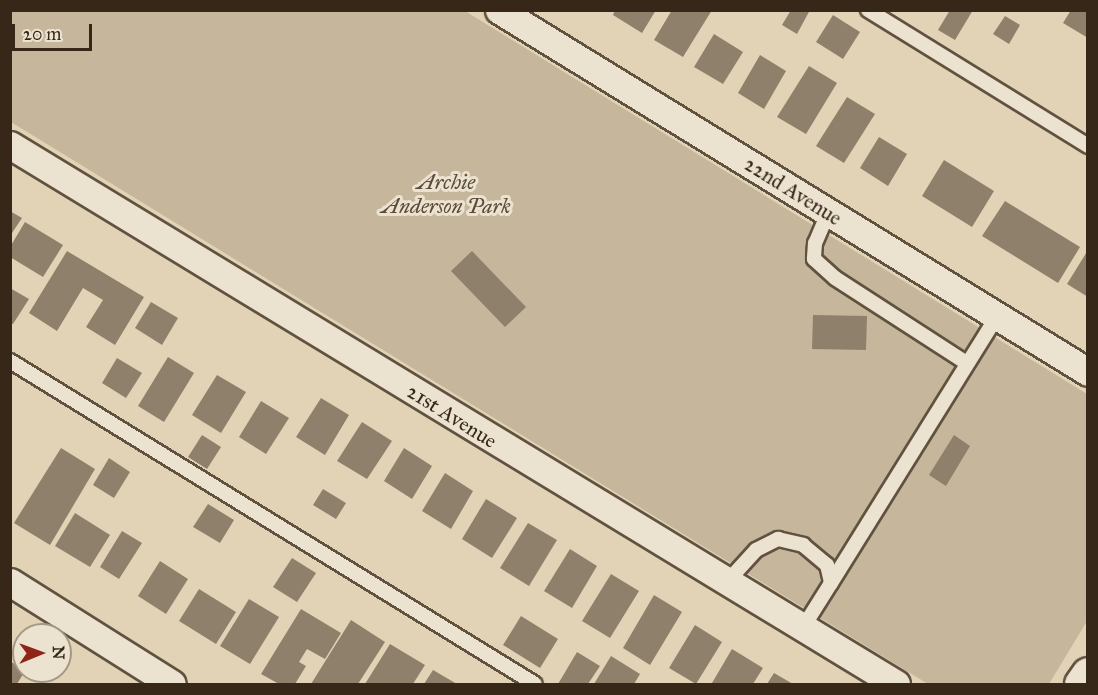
<!DOCTYPE html>
<style>
body{margin:0}
#map{position:relative;width:1098px;height:695px;overflow:hidden;background:#e2d3b7;font-family:"IM FELL Great Primer",serif}
div>[style]{position:absolute}
.green>*{inset:0;background:#c5b69c}
.building>*{inset:0;background:#8f806b}
.roads{filter:drop-shadow(2px 0 #615240) drop-shadow(-2px 0 #615240) drop-shadow(0 2px #615240) drop-shadow(0 -2px #615240)}
.lane>*{height:14px;margin:-7px;padding:0 7px;transform-origin:7px;border-radius:7px;background:#ece2d0}
.street>*{height:27px;margin:-13.5px;padding:0 13.5px;transform-origin:13.5px;border-radius:13.5px;background:#ece2d0}
.secondary>*{height:33px;margin:-16.5px;padding:0 16.5px;transform-origin:16.5px;border-radius:16.5px;background:#ece2d0}
span{translate:-50% -50%;white-space:nowrap;text-align:center;line-height:1.15;-webkit-text-stroke:6px #ece2d0;paint-order:stroke}
.park-label{font-size:21px;color:#5a4b39;font-style:italic}
.street-label{font-size:21px;color:#362718}
.frame{position:absolute;inset:0;border:12px solid #362718;pointer-events:none}
.north{position:absolute;left:12px;top:623px;width:60px;height:60px;box-sizing:border-box;background:#ece2d0;border:2px solid #a39786;border-radius:50%;rotate:89deg;font-size:16px;font-weight:700;line-height:24px;text-align:center;color:#362718}
.north::after{content:'';display:block;margin:auto;width:21px;height:27px;background:#8f2418;clip-path:polygon(50% 0,100% 100%,50% 72%,0 100%)}
.scale{position:absolute;left:12px;top:24px;width:80px;height:27px;box-sizing:border-box;border:3px solid #362718;border-top:0;padding-left:8px;font-size:18px;line-height:21px;white-space:nowrap;color:#362718;-webkit-text-stroke:4px #ece2d0;paint-order:stroke}
</style>
<div id="map">
<div class="green">
<i style="clip-path:polygon(10px 11px,465px 11px,1087px 394px,1087px 621px,1049px 684px,928px 684px,11px 122px)"></i>
</div>
<div class="building">
<i style="clip-path:polygon(615px 10px,656px 10px,642px 33px,613px 15px)"></i>
<i style="clip-path:polygon(672px 10px,712px 10px,683px 57px,654px 40px)"></i>
<i style="clip-path:polygon(791px 10px,810px 10px,797px 34px,782px 25px)"></i>
<i style="clip-path:polygon(950px 10px,973px 10px,955px 40px,938px 30px)"></i>
<i style="clip-path:polygon(1071px 10px,1088px 10px,1088px 38px,1063px 23px)"></i>
<i style="clip-path:polygon(833px 15px,860px 32px,843px 59px,816px 42px)"></i>
<i style="clip-path:polygon(1005px 16px,1020px 25px,1009px 44px,993px 34px)"></i>
<i style="clip-path:polygon(714px 34px,743px 52px,723px 84px,694px 67px)"></i>
<i style="clip-path:polygon(760px 55px,786px 71px,764px 109px,738px 93px)"></i>
<i style="clip-path:polygon(809px 66px,837px 83px,806px 134px,777px 117px)"></i>
<i style="clip-path:polygon(847px 97px,875px 114px,844px 163px,816px 146px)"></i>
<i style="clip-path:polygon(879px 137px,907px 154px,888px 186px,860px 168px)"></i>
<i style="clip-path:polygon(944px 160px,994px 191px,972px 227px,922px 196px)"></i>
<i style="clip-path:polygon(1005px 201px,1080px 247px,1058px 283px,982px 236px)"></i>
<i style="clip-path:polygon(10px 211px,22px 218px,10px 236px)"></i>
<i style="clip-path:polygon(25px 222px,63px 245px,43px 277px,10px 257px,10px 247px)"></i>
<i style="clip-path:polygon(1088px 250px,1088px 297px,1067px 284px)"></i>
<i style="clip-path:polygon(67px 251px,144px 297px,115px 345px,86px 327px,103px 300px,83px 288px,57px 331px,29px 313px)"></i>
<i style="clip-path:polygon(472px 251px,526px 307px,505px 327px,451px 271px)"></i>
<i style="clip-path:polygon(10px 288px,29px 299px,13px 324px,10px 323px)"></i>
<i style="clip-path:polygon(151px 302px,178px 318px,162px 345px,135px 328px)"></i>
<i style="clip-path:polygon(813px 315px,867px 316px,866px 350px,812px 349px)"></i>
<i style="clip-path:polygon(168px 357px,194px 373px,164px 422px,138px 406px)"></i>
<i style="clip-path:polygon(117px 358px,142px 373px,126px 398px,102px 383px)"></i>
<i style="clip-path:polygon(217px 375px,246px 392px,221px 433px,192px 415px)"></i>
<i style="clip-path:polygon(321px 398px,349px 415px,325px 455px,296px 437px)"></i>
<i style="clip-path:polygon(261px 401px,289px 418px,266px 454px,239px 437px)"></i>
<i style="clip-path:polygon(362px 422px,392px 441px,367px 479px,337px 461px)"></i>
<i style="clip-path:polygon(202px 435px,221px 447px,207px 469px,188px 457px)"></i>
<i style="clip-path:polygon(954px 435px,970px 446px,946px 486px,929px 475px)"></i>
<i style="clip-path:polygon(61px 448px,95px 469px,50px 545px,14px 523px)"></i>
<i style="clip-path:polygon(404px 448px,432px 466px,412px 499px,384px 481px)"></i>
<i style="clip-path:polygon(109px 458px,130px 472px,114px 498px,93px 485px)"></i>
<i style="clip-path:polygon(445px 473px,473px 491px,451px 529px,422px 511px)"></i>
<i style="clip-path:polygon(323px 489px,346px 503px,336px 519px,313px 505px)"></i>
<i style="clip-path:polygon(486px 499px,517px 518px,492px 558px,462px 539px)"></i>
<i style="clip-path:polygon(208px 504px,234px 520px,220px 543px,193px 527px)"></i>
<i style="clip-path:polygon(75px 513px,110px 535px,90px 567px,55px 546px)"></i>
<i style="clip-path:polygon(528px 523px,557px 540px,529px 586px,500px 568px)"></i>
<i style="clip-path:polygon(122px 531px,142px 543px,119px 579px,100px 567px)"></i>
<i style="clip-path:polygon(570px 549px,597px 566px,572px 608px,544px 591px)"></i>
<i style="clip-path:polygon(292px 558px,316px 573px,297px 602px,273px 587px)"></i>
<i style="clip-path:polygon(160px 561px,188px 579px,166px 614px,138px 596px)"></i>
<i style="clip-path:polygon(611px 574px,639px 591px,610px 638px,582px 621px)"></i>
<i style="clip-path:polygon(199px 589px,236px 612px,216px 644px,179px 621px)"></i>
<i style="clip-path:polygon(654px 595px,682px 612px,650px 665px,623px 648px)"></i>
<i style="clip-path:polygon(249px 599px,279px 617px,250px 664px,220px 646px)"></i>
<i style="clip-path:polygon(301px 609px,341px 633px,325px 659px,307px 649px,299px 662px,306px 666px,295px 684px,279px 684px,261px 674px)"></i>
<i style="clip-path:polygon(521px 616px,558px 639px,540px 668px,503px 645px)"></i>
<i style="clip-path:polygon(351px 620px,385px 642px,358px 684px,311px 684px)"></i>
<i style="clip-path:polygon(695px 625px,722px 642px,696px 684px,669px 668px)"></i>
<i style="clip-path:polygon(390px 644px,425px 665px,413px 684px,365px 684px)"></i>
<i style="clip-path:polygon(732px 649px,763px 668px,753px 684px,712px 683px)"></i>
<i style="clip-path:polygon(577px 652px,600px 666px,588px 684px,558px 684px)"></i>
<i style="clip-path:polygon(611px 656px,640px 674px,634px 684px,594px 684px)"></i>
<i style="clip-path:polygon(10px 661px,25px 671px,17px 684px,10px 684px)"></i>
<i style="clip-path:polygon(433px 670px,457px 684px,424px 684px)"></i>
<i style="clip-path:polygon(774px 673px,793px 684px,767px 684px)"></i>
</div>
<div class="roads">
<div class="lane">
<i style="left:868px;top:10px;width:259px;rotate:31.7deg"></i>
<i style="left:828px;top:213px;width:33px;rotate:113deg"></i>
<i style="left:815px;top:243px;width:16px;rotate:94deg"></i>
<i style="left:814px;top:259px;width:28px;rotate:42deg"></i>
<i style="left:835px;top:278px;width:155px;rotate:32.9deg"></i>
<i style="left:10px;top:361px;width:616px;rotate:31.6deg"></i>
<i style="left:726px;top:583px;width:45px;rotate:-47.7deg"></i>
<i style="left:756px;top:550px;width:25px;rotate:-27deg"></i>
<i style="left:778px;top:539px;width:26px;rotate:13deg"></i>
<i style="left:803px;top:545px;width:31px;rotate:40deg"></i>
<i style="left:827px;top:565px;width:18px;rotate:77deg"></i>
<i style="left:831px;top:583px;width:54px;rotate:122.2deg"></i>
<i style="left:831px;top:583px;width:314px;rotate:-58.1deg"></i>
</div>
<div class="street">
<i style="left:499px;top:10px;width:691px;rotate:31.57deg"></i>
<i style="left:10px;top:145px;width:1037px;rotate:31.31deg"></i>
<i style="left:10px;top:582px;width:191px;rotate:32.2deg"></i>
</div>
<div class="secondary">
<i style="left:1081px;top:684px;width:12px;rotate:-55deg"></i>
</div>
</div>
<div class="park-label">
<span style="left:446px;top:194px">Archie<br>Anderson Park</span>
</div>
<div class="street-label">
<span style="left:793px;top:191px;rotate:32deg">22nd Avenue</span>
<span style="left:452px;top:416px;rotate:32deg">21st Avenue</span>
</div>
<div class="frame"></div>
<div class="north">N</div>
<div class="scale">20 m</div>
</div>
